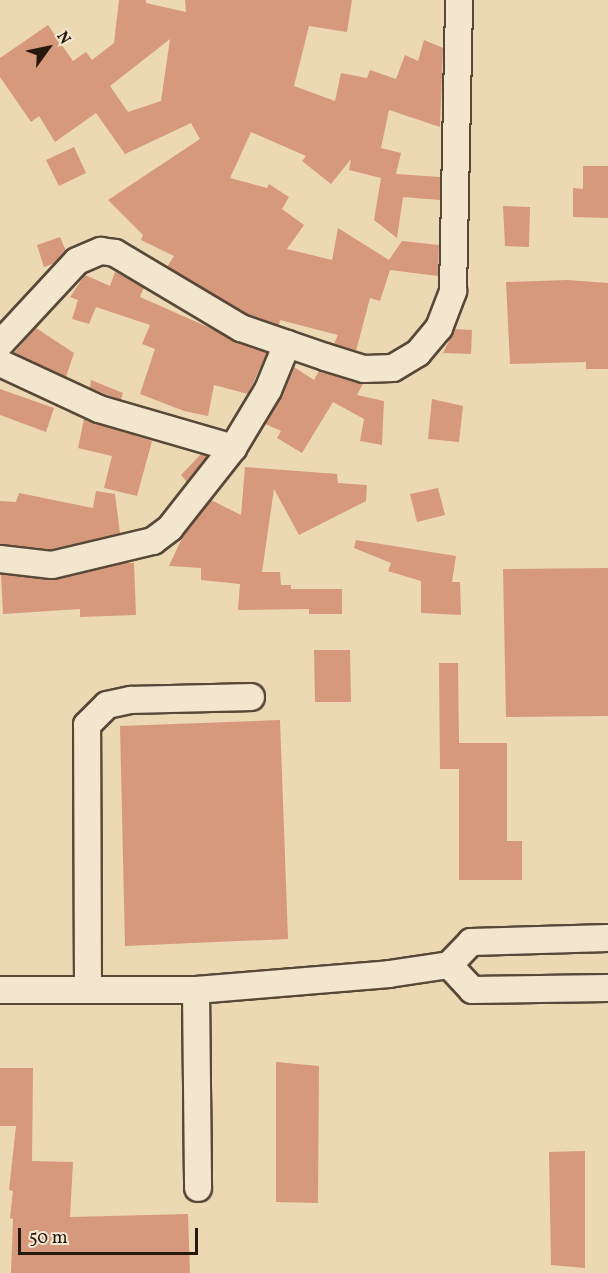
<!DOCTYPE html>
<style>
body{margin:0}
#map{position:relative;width:608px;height:1273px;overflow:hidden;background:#ecd8b3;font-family:Vollkorn,serif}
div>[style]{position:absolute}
.building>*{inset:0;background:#d6997c}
.roads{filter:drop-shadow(2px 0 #584838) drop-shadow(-2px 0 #584838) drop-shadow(0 2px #584838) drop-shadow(0 -2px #584838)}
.minor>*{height:26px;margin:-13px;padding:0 13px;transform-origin:13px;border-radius:13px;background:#f3e6ce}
span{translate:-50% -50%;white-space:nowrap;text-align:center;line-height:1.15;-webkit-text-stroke:4.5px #f3e6ce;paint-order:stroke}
.north{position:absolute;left:18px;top:18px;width:60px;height:60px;-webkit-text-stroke:4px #f3e6ce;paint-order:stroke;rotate:57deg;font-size:16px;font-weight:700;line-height:24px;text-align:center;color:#26180f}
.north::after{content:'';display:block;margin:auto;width:21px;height:27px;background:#26180f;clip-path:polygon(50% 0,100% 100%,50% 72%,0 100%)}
.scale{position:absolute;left:18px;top:1228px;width:180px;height:27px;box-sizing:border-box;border:3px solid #26180f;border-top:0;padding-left:8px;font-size:18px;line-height:21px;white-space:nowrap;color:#26180f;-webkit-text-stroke:4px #f3e6ce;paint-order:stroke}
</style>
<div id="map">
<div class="building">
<i style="clip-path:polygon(evenodd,119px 0,146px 0,146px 3px,186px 12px,185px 0,352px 0,347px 32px,309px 26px,294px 86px,335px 101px,341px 73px,367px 78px,370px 70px,396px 79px,405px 55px,418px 61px,424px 40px,443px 48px,440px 127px,389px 110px,381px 148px,401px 153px,396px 174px,440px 177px,440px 200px,403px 197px,397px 238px,374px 220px,381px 178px,349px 170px,351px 159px,331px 184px,302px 161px,306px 156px,251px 132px,230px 178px,267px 188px,269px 184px,289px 197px,282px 209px,304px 225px,287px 249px,332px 260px,338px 228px,389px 260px,402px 241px,439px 245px,438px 276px,390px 270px,380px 301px,370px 298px,356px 351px,334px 344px,338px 335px,280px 320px,279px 325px,247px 314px,167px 267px,174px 256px,141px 240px,143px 235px,108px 200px,200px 139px,191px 123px,125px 154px,96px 113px,55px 142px,39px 116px,31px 122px,0 77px,0 58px,48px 25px,73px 61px,86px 52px,92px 60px,114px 43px,119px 0,170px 39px,161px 101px,128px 112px,110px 86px,170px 39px)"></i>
<i style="clip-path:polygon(74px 147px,86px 173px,59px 186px,46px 160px)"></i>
<i style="clip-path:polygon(583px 166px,608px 166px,608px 218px,573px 217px,573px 188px,583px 189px)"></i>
<i style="clip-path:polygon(503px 206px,530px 207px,529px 247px,505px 246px)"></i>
<i style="clip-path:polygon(60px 237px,66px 251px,55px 263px,44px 267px,37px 245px)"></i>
<i style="clip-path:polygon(115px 272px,144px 287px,140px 297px,267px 353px,248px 394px,214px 385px,208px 416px,184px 411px,140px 394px,155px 349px,142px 344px,150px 325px,96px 307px,89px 324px,72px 319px,78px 300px,70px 297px,85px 275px,110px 286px)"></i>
<i style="clip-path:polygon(567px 280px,608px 283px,608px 369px,586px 369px,586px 362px,510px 364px,506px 282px)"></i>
<i style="clip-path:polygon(36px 328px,74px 353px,66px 377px,14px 353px)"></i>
<i style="clip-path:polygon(455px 329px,472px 330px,471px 354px,443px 353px)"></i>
<i style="clip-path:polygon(294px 367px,314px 380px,319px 371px,363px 384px,357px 395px,384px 401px,382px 445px,360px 441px,364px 419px,333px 402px,302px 453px,277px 438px,281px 431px,265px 424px)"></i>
<i style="clip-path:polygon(91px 380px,123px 393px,121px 400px,90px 388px)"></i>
<i style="clip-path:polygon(0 389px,54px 408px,46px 432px,0 415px)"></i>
<i style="clip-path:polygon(432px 399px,463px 406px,459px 442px,428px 439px)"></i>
<i style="clip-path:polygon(84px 419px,152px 441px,137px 496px,104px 488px,112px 456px,78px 448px)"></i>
<i style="clip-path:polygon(201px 454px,207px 456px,187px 482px,181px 475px)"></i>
<i style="clip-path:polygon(245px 467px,337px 474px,338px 483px,367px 485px,366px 501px,299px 535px,274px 489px,262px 572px,280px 572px,281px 585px,291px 585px,291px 589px,342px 589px,342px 614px,309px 614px,309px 609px,238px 610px,240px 584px,201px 580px,201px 568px,169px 566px,183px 536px,211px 500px,241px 515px)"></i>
<i style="clip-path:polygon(438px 488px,445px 515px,417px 522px,410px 494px)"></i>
<i style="clip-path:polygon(96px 491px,115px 494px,120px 533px,51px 550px,0 544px,0 501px,16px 502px,19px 493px,93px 508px)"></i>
<i style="clip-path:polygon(356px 540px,456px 556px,452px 582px,460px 582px,461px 615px,421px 613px,421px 581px,388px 571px,391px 563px,354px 548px)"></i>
<i style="clip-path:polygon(123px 563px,134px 563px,136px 615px,80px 617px,80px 609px,3px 614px,1px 574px,55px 580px)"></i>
<i style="clip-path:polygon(608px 568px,608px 716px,506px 717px,503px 569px)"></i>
<i style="clip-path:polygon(314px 650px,350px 650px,351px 702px,315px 702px)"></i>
<i style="clip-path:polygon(439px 663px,458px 663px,459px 743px,507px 743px,507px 841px,522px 841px,522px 880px,459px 880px,459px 769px,440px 769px)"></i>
<i style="clip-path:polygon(280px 720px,288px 939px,125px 946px,120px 726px)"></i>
<i style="clip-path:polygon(276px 1062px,319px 1066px,318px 1203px,276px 1202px)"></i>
<i style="clip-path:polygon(0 1068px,33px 1068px,32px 1161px,73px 1162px,70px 1217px,188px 1214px,190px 1273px,11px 1273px,13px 1219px,10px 1218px,13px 1191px,9px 1190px,16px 1126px,0 1126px)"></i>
<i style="clip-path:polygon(585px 1151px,585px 1268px,551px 1265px,549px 1152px)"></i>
</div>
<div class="roads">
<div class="minor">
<i style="left:0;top:344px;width:113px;rotate:-47.1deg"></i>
<i style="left:77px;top:261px;width:26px;rotate:-23deg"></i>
<i style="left:101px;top:251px;width:14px;rotate:8deg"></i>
<i style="left:115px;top:253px;width:147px;rotate:30.8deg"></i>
<i style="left:241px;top:328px;width:89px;rotate:19deg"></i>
<i style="left:325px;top:357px;width:41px;rotate:17.1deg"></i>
<i style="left:364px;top:369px;width:29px;rotate:-2deg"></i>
<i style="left:393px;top:368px;width:29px;rotate:-31deg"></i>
<i style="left:418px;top:353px;width:33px;rotate:-50deg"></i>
<i style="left:439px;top:328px;width:40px;rotate:-69deg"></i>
<i style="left:453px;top:291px;width:291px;rotate:-88.8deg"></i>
<i style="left:0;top:363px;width:109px;rotate:24.9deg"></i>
<i style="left:99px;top:409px;width:140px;rotate:16.2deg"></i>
<i style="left:0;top:559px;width:52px;rotate:6.6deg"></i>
<i style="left:52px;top:565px;width:104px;rotate:-13.4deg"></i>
<i style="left:153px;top:541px;width:21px;rotate:-37deg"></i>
<i style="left:170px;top:528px;width:102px;rotate:-51.8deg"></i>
<i style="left:233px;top:448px;width:68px;rotate:-58.9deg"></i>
<i style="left:268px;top:390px;width:50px;rotate:-67.6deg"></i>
<i style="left:449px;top:965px;width:34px;rotate:47deg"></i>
<i style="left:472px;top:990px;width:136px;rotate:-0.8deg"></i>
<i style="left:88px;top:988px;width:263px;rotate:-90.2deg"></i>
<i style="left:87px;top:725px;width:28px;rotate:-45deg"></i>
<i style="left:107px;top:705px;width:25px;rotate:-12deg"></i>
<i style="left:131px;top:700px;width:120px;rotate:-1.4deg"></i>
<i style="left:0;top:990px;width:196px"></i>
<i style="left:196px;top:990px;width:194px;rotate:-4.7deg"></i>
<i style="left:389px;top:974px;width:61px;rotate:-8.5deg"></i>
<i style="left:449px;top:965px;width:32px;rotate:-46deg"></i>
<i style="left:471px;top:942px;width:137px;rotate:-1.7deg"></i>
<i style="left:196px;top:990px;width:198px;rotate:89.4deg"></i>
</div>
</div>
<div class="north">N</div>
<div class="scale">50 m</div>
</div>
